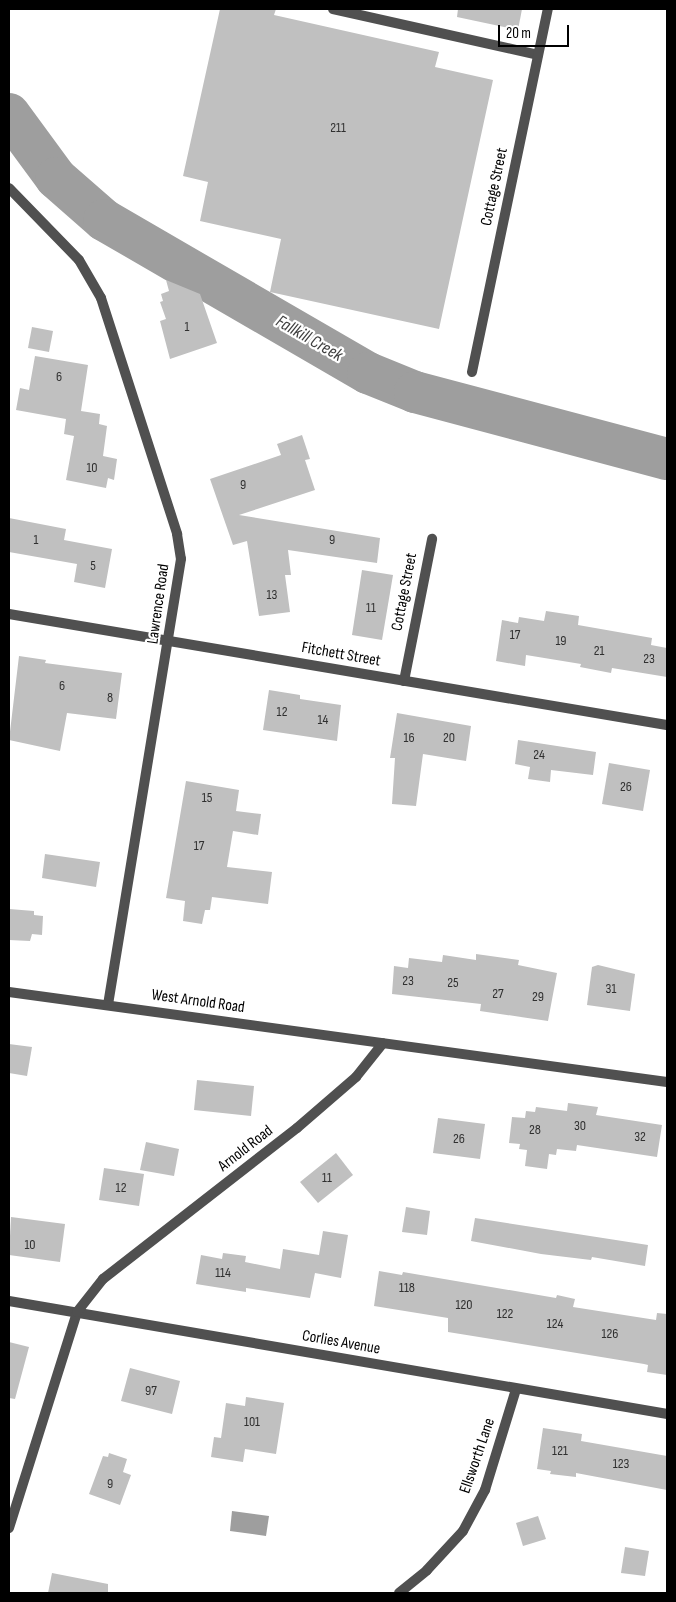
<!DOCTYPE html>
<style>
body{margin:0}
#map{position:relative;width:676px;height:1602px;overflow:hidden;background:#fff;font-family:"Sofia Sans Condensed",sans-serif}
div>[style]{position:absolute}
.water>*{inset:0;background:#9e9e9e}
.river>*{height:42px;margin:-21px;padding:0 21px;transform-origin:21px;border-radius:21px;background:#9e9e9e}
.building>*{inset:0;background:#c0c0c0}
.lane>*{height:10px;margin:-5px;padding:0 5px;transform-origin:5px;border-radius:5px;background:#505050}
.street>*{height:10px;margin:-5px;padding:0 5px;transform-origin:5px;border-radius:5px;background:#505050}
span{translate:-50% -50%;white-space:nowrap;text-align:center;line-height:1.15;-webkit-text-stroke:4.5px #fff;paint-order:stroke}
.number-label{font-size:14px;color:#303030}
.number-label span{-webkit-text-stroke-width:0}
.street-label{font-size:16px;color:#000}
.water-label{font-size:18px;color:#3f3f3f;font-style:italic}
.frame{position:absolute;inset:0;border:10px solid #000;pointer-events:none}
.scale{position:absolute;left:498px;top:25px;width:71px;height:22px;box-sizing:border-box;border:2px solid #000;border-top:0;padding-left:6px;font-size:15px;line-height:18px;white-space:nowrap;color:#000;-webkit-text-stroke:4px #fff;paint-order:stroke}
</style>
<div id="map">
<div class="water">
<i style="clip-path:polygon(232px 1511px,269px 1516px,266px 1536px,230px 1531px)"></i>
</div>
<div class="river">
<i style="left:9px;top:114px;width:79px;rotate:53.7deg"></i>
<i style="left:56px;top:178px;width:64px;rotate:41.2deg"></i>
<i style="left:104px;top:220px;width:305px;rotate:30.1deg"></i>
<i style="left:368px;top:373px;width:51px;rotate:22deg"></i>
<i style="left:415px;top:392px;width:261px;rotate:14.9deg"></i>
</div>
<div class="building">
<i style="clip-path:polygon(220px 9px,276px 9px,274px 15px,439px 52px,435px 67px,493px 80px,439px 329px,270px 292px,281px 239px,200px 221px,208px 182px,183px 176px)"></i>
<i style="clip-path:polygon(458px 9px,522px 9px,518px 30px,457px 17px)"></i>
<i style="clip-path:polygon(166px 280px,200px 294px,217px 343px,170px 359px,160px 321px,166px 319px,160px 302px,163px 301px,161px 294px,169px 291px)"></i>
<i style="clip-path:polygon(32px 327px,53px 331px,49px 352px,28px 348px)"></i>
<i style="clip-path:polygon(35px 356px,88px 365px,81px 411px,100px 414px,99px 424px,107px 426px,103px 456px,117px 459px,114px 480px,108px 478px,106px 488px,66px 480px,74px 436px,64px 434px,66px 419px,16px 410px,20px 388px,29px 390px)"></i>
<i style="clip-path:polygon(302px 435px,310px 459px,305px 460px,315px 490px,239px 515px,380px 538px,377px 563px,288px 550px,291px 575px,285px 575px,290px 612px,259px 616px,247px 541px,233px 545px,210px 479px,281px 455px,277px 444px)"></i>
<i style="clip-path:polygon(9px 518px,66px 529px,64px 540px,112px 549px,105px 588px,74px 582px,77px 564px,9px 552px)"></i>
<i style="clip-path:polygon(362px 570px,393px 575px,382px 640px,352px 635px)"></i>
<i style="clip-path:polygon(546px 611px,579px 616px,578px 625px,652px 638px,651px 645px,667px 648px,667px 677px,612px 668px,611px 673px,580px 667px,581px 664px,526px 655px,525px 666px,496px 661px,502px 620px,518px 623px,519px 617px,544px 621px)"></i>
<i style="clip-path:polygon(19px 656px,46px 660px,45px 663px,122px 673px,116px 719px,67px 713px,60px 751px,9px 740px)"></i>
<i style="clip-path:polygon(269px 690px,300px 695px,300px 699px,341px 705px,337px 741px,263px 730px)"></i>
<i style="clip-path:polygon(397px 713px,471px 726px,466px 761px,423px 754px,416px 806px,392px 804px,395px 758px,390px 758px)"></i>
<i style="clip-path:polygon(518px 740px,596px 752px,593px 775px,551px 770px,550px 782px,528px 779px,530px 767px,515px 764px)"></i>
<i style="clip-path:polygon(609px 763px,650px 770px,643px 811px,602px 804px)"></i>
<i style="clip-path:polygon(186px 781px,239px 790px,236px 811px,261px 814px,258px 835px,233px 831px,227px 867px,272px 872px,268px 904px,212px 897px,210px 910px,205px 910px,202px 924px,183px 921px,185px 901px,166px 898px)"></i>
<i style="clip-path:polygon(45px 854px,100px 862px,96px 887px,42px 878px)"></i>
<i style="clip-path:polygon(9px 909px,34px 911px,34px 915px,43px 916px,42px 935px,32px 934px,30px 941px,9px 940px)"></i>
<i style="clip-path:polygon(476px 954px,519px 960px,518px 965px,557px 973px,548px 1021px,480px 1011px,481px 1004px,392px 994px,394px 966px,408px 968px,409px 958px,442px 962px,443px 955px,476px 960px)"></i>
<i style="clip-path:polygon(598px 965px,635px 974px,630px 1011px,587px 1005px,592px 967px)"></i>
<i style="clip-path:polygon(9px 1044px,32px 1047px,27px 1076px,9px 1073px)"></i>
<i style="clip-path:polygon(197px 1080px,254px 1086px,251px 1116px,194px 1110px)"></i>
<i style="clip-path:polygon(568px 1103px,598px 1107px,596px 1115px,662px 1125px,657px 1157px,577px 1145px,576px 1151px,557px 1149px,556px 1155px,549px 1154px,547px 1169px,525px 1166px,527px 1150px,519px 1149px,520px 1144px,509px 1143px,512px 1117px,525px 1118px,526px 1111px,535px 1112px,536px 1107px,567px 1111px)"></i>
<i style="clip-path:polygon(438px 1118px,485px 1124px,480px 1159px,433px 1153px)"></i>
<i style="clip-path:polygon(146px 1142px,179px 1149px,174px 1176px,140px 1170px)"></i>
<i style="clip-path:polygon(336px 1153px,353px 1175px,318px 1203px,300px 1182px)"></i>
<i style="clip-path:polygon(104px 1168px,144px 1174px,139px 1206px,99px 1200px)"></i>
<i style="clip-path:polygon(406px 1207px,430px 1211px,427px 1235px,402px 1232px)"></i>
<i style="clip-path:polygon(11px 1217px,65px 1224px,60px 1262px,9px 1255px)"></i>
<i style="clip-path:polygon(475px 1218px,648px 1245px,645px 1266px,592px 1257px,591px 1260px,541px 1254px,471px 1241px)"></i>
<i style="clip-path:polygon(323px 1231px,348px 1235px,341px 1278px,315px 1273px,310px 1298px,246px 1288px,246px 1292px,196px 1284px,201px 1255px,222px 1259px,223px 1253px,246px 1256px,245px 1262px,280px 1269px,283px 1249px,319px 1255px)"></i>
<i style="clip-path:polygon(379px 1271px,402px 1275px,403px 1272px,556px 1298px,557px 1295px,575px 1299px,573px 1307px,656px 1320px,657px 1313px,667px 1314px,667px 1375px,647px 1372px,648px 1365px,644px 1364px,448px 1332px,448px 1318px,374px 1306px)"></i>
<i style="clip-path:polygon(9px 1342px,29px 1347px,15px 1399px,9px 1398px)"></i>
<i style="clip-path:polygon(130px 1368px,180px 1381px,172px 1414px,121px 1401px)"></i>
<i style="clip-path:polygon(246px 1397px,284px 1403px,276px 1454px,245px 1449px,243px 1462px,211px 1457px,214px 1437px,221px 1438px,226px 1403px,245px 1406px)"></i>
<i style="clip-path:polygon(543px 1428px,582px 1434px,581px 1441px,667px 1456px,667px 1490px,576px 1473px,576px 1477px,550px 1474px,551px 1471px,537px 1469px)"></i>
<i style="clip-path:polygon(109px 1453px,127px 1459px,123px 1472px,131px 1475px,120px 1505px,89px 1494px,103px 1456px,108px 1457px)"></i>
<i style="clip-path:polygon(538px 1516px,546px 1539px,523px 1546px,516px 1523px)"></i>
<i style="clip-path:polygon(625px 1547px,649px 1551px,645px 1576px,621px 1573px)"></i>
<i style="clip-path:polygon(52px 1573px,108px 1584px,108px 1593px,48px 1593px)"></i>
</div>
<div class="lane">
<i style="left:333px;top:9px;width:210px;rotate:12.6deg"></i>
</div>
<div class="street">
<i style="left:9px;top:188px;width:100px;rotate:45.8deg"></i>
<i style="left:79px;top:260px;width:44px;rotate:59.9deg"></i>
<i style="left:101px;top:298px;width:248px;rotate:72.1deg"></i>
<i style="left:177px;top:534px;width:25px;rotate:81deg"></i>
<i style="left:181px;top:559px;width:452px;rotate:99.3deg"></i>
<i style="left:472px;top:372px;width:371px;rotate:-78.2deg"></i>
<i style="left:9px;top:614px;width:667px;rotate:9.58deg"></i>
<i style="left:404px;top:681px;width:145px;rotate:-78.8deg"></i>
<i style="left:9px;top:992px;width:664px;rotate:7.79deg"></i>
<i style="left:9px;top:1301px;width:668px;rotate:9.74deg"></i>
<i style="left:9px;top:1528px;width:226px;rotate:-72.5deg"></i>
<i style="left:77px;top:1312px;width:42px;rotate:-51.8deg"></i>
<i style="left:103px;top:1279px;width:246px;rotate:-37.9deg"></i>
<i style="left:297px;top:1128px;width:78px;rotate:-40.8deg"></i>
<i style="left:356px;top:1077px;width:43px;rotate:-51.5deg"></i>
<i style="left:399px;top:1593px;width:36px;rotate:-39deg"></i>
<i style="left:427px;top:1570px;width:53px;rotate:-47.3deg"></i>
<i style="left:463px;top:1531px;width:47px;rotate:-61.8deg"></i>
<i style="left:485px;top:1490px;width:106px;rotate:-72.9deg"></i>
</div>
<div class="number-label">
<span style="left:338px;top:128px">211</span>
<span style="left:187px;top:327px">1</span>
<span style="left:59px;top:377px">6</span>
<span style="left:92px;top:468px">10</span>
<span style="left:243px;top:485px">9</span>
<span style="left:36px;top:540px">1</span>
<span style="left:332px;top:540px">9</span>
<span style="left:93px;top:566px">5</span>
<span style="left:272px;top:595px">13</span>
<span style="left:371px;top:608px">11</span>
<span style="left:515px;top:635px">17</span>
<span style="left:561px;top:641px">19</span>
<span style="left:599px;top:651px">21</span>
<span style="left:649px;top:659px">23</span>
<span style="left:62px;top:686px">6</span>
<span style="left:110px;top:698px">8</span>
<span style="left:282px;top:712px">12</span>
<span style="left:323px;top:720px">14</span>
<span style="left:409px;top:738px">16</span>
<span style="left:449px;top:738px">20</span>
<span style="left:539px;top:755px">24</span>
<span style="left:626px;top:787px">26</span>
<span style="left:207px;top:798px">15</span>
<span style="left:199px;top:846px">17</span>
<span style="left:408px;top:981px">23</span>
<span style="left:453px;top:983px">25</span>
<span style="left:611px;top:989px">31</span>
<span style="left:498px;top:994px">27</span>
<span style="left:538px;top:997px">29</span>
<span style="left:580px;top:1126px">30</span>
<span style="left:535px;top:1130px">28</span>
<span style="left:640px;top:1137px">32</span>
<span style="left:459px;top:1139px">26</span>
<span style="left:327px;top:1178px">11</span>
<span style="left:121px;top:1188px">12</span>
<span style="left:30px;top:1245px">10</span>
<span style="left:223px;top:1273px">114</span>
<span style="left:407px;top:1288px">118</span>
<span style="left:464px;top:1305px">120</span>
<span style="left:505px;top:1314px">122</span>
<span style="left:555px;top:1324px">124</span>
<span style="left:610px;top:1334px">126</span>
<span style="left:151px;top:1391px">97</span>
<span style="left:252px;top:1422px">101</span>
<span style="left:560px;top:1451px">121</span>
<span style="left:621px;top:1464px">123</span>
<span style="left:110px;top:1484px">9</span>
</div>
<div class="street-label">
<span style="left:495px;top:187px;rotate:-78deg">Cottage Street</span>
<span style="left:405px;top:592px;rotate:-79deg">Cottage Street</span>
<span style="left:159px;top:604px;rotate:-82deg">Lawrence Road</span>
<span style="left:341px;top:655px;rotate:10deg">Fitchett Street</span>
<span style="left:198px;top:1002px;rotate:8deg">West Arnold Road</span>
<span style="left:246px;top:1149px;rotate:-38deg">Arnold Road</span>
<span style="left:341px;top:1343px;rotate:10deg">Corlies Avenue</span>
<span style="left:478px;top:1456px;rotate:-71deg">Ellsworth Lane</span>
</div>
<div class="water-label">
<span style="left:309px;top:339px;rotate:30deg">Fallkill Creek</span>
</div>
<div class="frame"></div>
<div class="scale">20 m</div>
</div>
